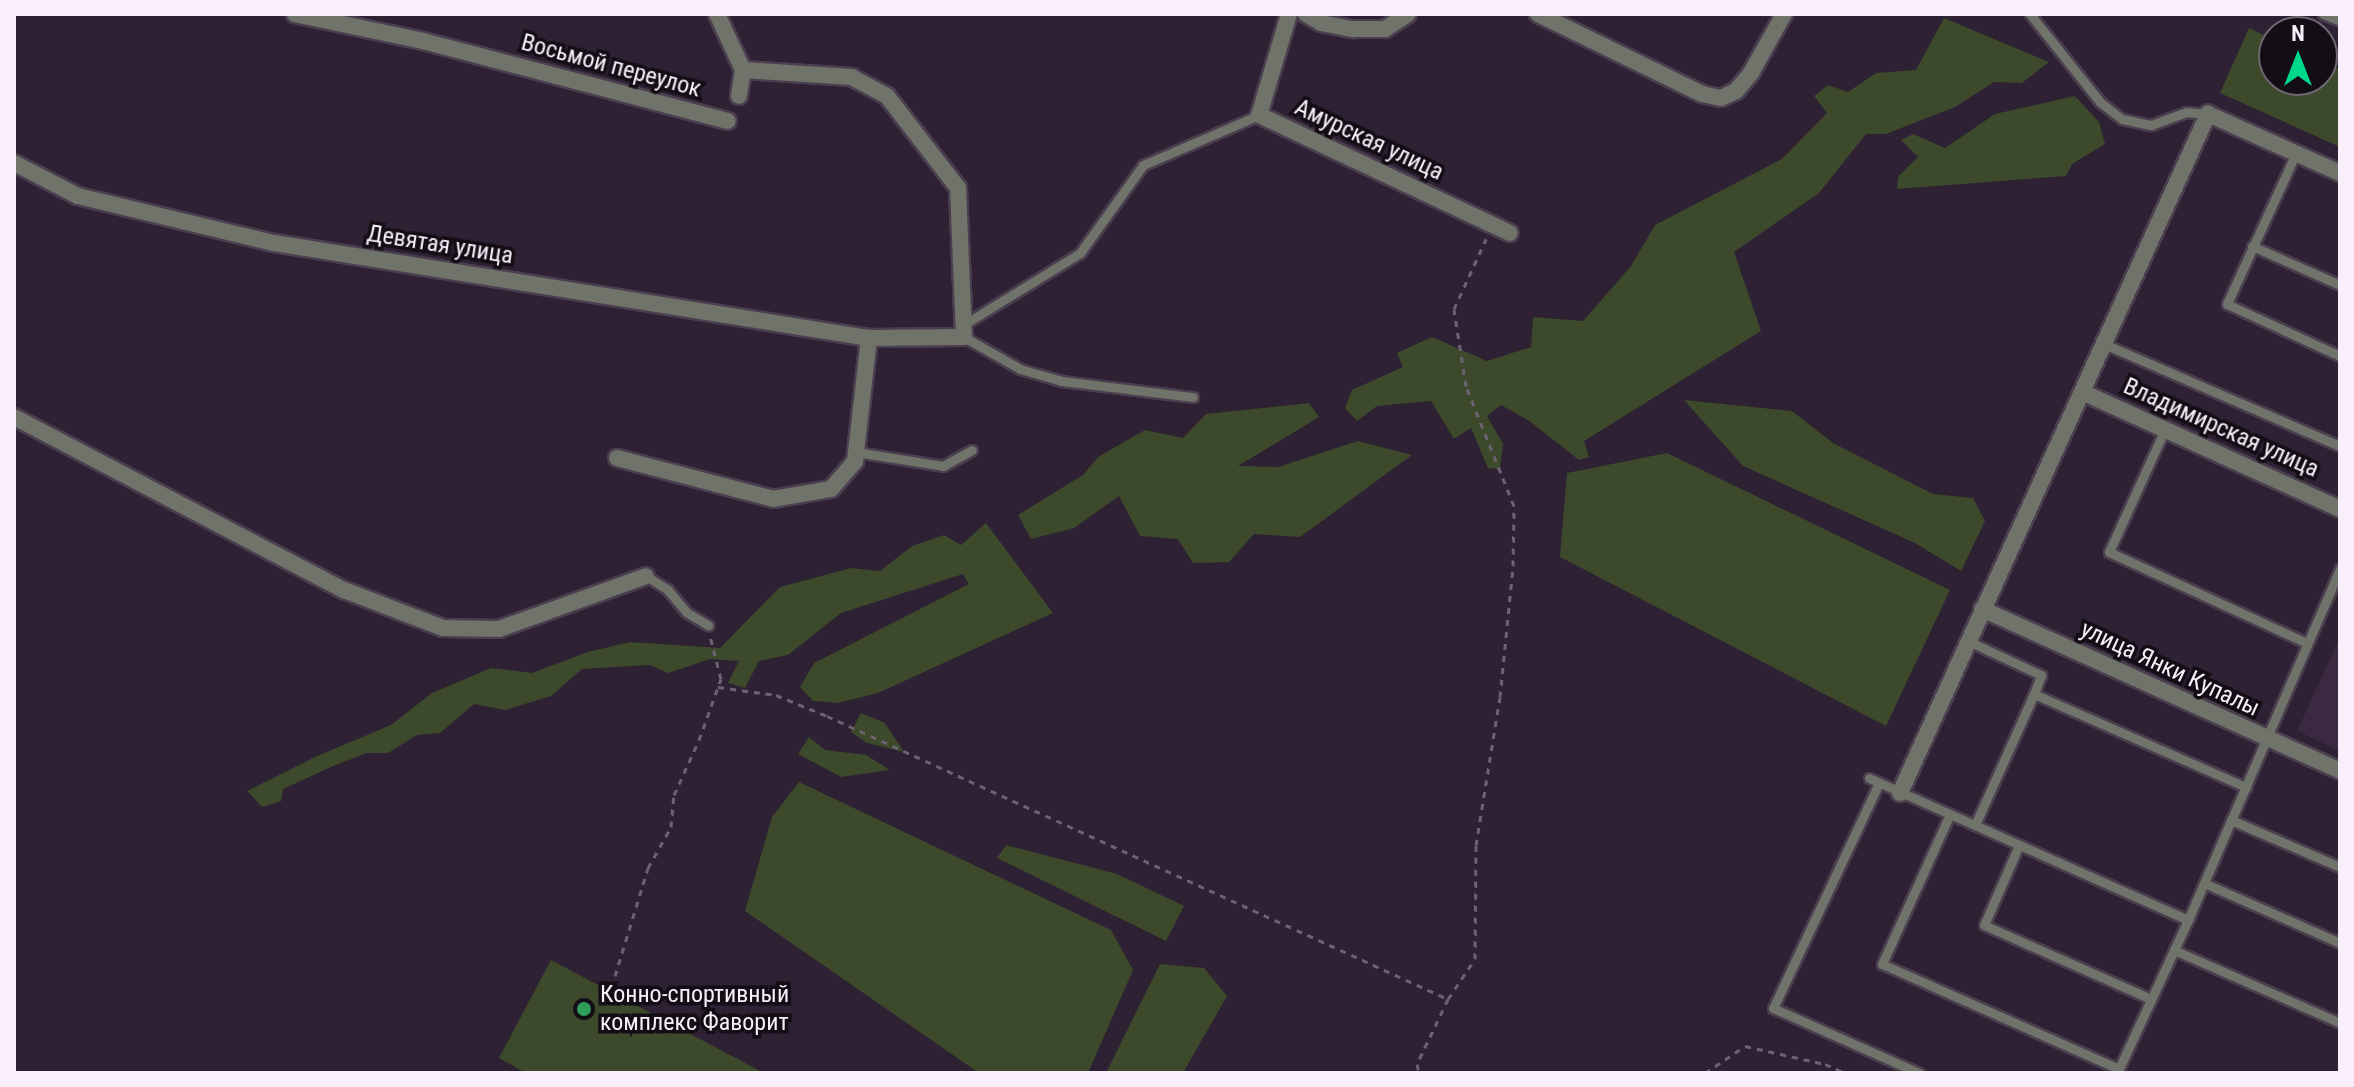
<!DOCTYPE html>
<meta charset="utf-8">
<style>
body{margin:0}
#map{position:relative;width:2354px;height:1087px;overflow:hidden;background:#2e2133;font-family:"Roboto Condensed",sans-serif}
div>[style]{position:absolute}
.built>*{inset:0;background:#3a2940}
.green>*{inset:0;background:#3c492a}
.path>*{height:3px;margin-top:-1.5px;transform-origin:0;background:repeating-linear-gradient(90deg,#6d6272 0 6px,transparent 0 12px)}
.roads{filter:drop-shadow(2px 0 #4a3e4f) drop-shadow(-2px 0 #4a3e4f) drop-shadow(0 2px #4a3e4f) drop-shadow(0 -2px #4a3e4f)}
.service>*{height:9px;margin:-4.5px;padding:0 4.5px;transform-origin:4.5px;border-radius:4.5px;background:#6f7369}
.minor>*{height:16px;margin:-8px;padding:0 8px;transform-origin:8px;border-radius:8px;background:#6f7369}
.dots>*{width:22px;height:22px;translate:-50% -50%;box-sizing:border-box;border:4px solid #130d15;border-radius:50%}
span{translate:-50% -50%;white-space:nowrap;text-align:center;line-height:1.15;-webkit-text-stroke:7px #130d15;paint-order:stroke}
.street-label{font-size:24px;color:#f8effb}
.poi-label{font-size:24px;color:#f8effb}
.left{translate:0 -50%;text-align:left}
.frame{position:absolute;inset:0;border:16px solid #f8effb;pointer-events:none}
.north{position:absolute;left:2258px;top:16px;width:80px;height:80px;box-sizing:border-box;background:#130d15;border:2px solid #6f6771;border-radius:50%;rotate:0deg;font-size:22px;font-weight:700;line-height:32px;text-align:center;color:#f8effb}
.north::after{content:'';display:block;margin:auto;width:28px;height:36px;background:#00d98c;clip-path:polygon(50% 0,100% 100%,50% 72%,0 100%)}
</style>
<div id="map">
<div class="built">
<i style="clip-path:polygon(2340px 637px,2340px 751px,2297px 731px)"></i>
</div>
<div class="green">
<i style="clip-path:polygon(1944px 18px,2049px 62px,2022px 83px,1994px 82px,1955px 107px,1886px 134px,1866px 134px,1819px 193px,1734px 252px,1761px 331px,1584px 441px,1589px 457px,1579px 460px,1528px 420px,1501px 405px,1487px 416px,1503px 444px,1500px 469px,1488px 468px,1471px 428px,1454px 439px,1431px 401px,1377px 406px,1357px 421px,1345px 408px,1352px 390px,1403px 367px,1397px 353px,1432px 337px,1487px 361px,1531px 347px,1533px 317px,1583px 321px,1631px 266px,1655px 225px,1782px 159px,1827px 113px,1814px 96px,1828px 85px,1848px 92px,1876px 73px,1916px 70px)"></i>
<i style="clip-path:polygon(2249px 28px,2274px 40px,2274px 80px,2322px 80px,2322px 61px,2340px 69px,2340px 147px,2220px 93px)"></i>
<i style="clip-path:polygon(2075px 96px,2099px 122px,2105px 144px,2072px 164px,2066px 176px,1897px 189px,1898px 177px,1918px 157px,1901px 140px,1913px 134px,1945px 148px,1995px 114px)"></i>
<i style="clip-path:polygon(1684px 400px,1792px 411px,1833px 443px,1933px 494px,1973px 498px,1985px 521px,1961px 571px,1915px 543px,1743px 466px)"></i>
<i style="clip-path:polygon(1309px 403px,1319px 417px,1238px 466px,1278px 467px,1358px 441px,1412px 455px,1300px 537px,1254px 534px,1229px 562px,1193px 563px,1178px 539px,1140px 536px,1119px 496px,1074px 528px,1031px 539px,1018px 515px,1083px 475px,1098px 457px,1145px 430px,1183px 438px,1206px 414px)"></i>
<i style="clip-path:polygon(1667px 453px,1950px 590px,1886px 726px,1560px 557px,1567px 473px)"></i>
<i style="clip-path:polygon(986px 523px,1053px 613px,878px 693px,838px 703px,813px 701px,800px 687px,814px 663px,969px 584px,963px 574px,841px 613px,788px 655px,759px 661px,745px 688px,728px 683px,739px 661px,710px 659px,668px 673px,650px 665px,582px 669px,551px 696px,505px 710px,474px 704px,440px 733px,417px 735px,388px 753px,367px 753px,333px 766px,283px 789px,281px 801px,262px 807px,247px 791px,317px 756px,391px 725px,432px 693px,491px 668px,532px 673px,588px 652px,630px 642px,720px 648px,780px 587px,851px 568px,880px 571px,912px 546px,944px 535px,961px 545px)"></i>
<i style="clip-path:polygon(861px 713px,885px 723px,904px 752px,867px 743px,851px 732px)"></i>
<i style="clip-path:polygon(809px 737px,825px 750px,866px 755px,890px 770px,841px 777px,798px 754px)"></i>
<i style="clip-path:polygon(799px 782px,1111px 930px,1133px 970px,1088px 1073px,979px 1073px,745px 911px,772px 817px)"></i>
<i style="clip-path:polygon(1006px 845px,1117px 874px,1184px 906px,1166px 941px,997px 858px)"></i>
<i style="clip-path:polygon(551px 960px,764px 1073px,526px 1073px,499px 1058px)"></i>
<i style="clip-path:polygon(1160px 964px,1204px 968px,1227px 996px,1183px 1073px,1106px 1073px)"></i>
</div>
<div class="path">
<i style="left:718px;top:687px;width:59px;rotate:7.9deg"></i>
<i style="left:776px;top:695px;width:55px;rotate:22.4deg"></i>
<i style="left:827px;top:716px;width:682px;rotate:24.5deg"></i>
<i style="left:1448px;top:999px;width:72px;rotate:115.5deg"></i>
<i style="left:1417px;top:1064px;width:9px;rotate:77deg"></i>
<i style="left:615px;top:976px;width:113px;rotate:-73deg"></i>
<i style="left:648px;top:868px;width:47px;rotate:-60.7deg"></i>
<i style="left:671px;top:827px;width:32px;rotate:-85deg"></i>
<i style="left:674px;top:795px;width:60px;rotate:-65.6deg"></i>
<i style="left:699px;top:740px;width:65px;rotate:-70.2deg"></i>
<i style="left:721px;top:679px;width:44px;rotate:-104.3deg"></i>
<i style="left:1448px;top:999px;width:48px;rotate:-56deg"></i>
<i style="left:1475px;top:959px;width:114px;rotate:-89.5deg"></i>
<i style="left:1476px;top:845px;width:150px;rotate:-80.8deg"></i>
<i style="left:1500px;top:697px;width:132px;rotate:-84.3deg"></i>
<i style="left:1513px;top:566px;width:60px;rotate:-89deg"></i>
<i style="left:1514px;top:506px;width:129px;rotate:-111.8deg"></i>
<i style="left:1466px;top:386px;width:78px;rotate:-98.9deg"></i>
<i style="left:1454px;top:309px;width:77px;rotate:-65.4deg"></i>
<i style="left:1705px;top:1073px;width:48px;rotate:-34deg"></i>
<i style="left:1745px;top:1046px;width:82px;rotate:12.7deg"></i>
<i style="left:1825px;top:1064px;width:22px;rotate:24deg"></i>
</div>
<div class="roads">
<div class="service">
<i style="left:2030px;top:14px;width:112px;rotate:51.5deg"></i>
<i style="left:2100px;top:102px;width:28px;rotate:38deg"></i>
<i style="left:2122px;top:119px;width:30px;rotate:12deg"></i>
<i style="left:2151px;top:125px;width:37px;rotate:-20deg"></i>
<i style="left:2186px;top:112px;width:22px;rotate:5deg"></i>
<i style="left:2323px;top:14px;width:18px;rotate:22deg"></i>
<i style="left:2296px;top:153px;width:166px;rotate:114.6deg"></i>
<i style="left:2227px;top:304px;width:124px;rotate:24.7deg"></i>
<i style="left:2252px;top:246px;width:96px;rotate:23.9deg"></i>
<i style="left:963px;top:325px;width:137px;rotate:-31.6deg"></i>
<i style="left:1080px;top:253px;width:108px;rotate:-54.4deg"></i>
<i style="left:1143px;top:165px;width:126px;rotate:-23.3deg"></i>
<i style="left:964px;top:337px;width:64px;rotate:29.7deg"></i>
<i style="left:1020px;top:369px;width:44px;rotate:15.9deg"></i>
<i style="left:1062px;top:381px;width:132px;rotate:7deg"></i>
<i style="left:2104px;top:344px;width:257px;rotate:23.4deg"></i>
<i style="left:2165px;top:429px;width:135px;rotate:114.5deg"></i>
<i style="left:2109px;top:552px;width:218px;rotate:24.7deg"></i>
<i style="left:856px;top:452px;width:88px;rotate:9.1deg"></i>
<i style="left:943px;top:466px;width:33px;rotate:-29deg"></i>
<i style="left:646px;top:576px;width:25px;rotate:32deg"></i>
<i style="left:667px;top:589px;width:30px;rotate:50deg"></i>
<i style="left:686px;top:612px;width:26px;rotate:31deg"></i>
<i style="left:1968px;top:641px;width:81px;rotate:25deg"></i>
<i style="left:2041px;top:675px;width:20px;rotate:110deg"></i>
<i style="left:1869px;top:778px;width:349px;rotate:24deg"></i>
<i style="left:1879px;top:783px;width:249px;rotate:115.2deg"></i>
<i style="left:1773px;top:1008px;width:160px;rotate:24deg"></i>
<i style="left:1950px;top:814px;width:165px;rotate:114.4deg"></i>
<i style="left:1882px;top:964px;width:259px;rotate:23.9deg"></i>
<i style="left:2231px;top:820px;width:119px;rotate:23.3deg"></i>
<i style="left:1975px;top:825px;width:144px;rotate:-65.8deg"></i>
<i style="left:2034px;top:694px;width:232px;rotate:23.7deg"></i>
<i style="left:2019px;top:845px;width:87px;rotate:113.6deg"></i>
<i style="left:1984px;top:925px;width:183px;rotate:23.9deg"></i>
<i style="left:2204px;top:883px;width:149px;rotate:23.8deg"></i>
<i style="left:2174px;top:950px;width:181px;rotate:23.7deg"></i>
<i style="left:2117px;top:1073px;width:169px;rotate:-65.1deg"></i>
<i style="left:2188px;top:920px;width:383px;rotate:-66.6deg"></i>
</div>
<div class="minor">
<i style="left:295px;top:14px;width:131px;rotate:11.9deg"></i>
<i style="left:423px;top:41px;width:315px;rotate:14.7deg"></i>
<i style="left:717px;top:14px;width:62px;rotate:65.1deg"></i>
<i style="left:743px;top:70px;width:26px;rotate:99deg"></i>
<i style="left:1289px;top:14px;width:105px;rotate:106.5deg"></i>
<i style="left:1259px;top:115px;width:277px;rotate:25.2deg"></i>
<i style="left:1306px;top:14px;width:17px;rotate:31deg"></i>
<i style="left:1321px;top:23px;width:33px;rotate:11deg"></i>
<i style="left:1353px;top:29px;width:32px"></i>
<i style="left:1385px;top:29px;width:27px;rotate:-33deg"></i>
<i style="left:1538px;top:14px;width:182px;rotate:26deg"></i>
<i style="left:1702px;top:94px;width:19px;rotate:12deg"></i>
<i style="left:1721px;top:98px;width:17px;rotate:-25deg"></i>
<i style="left:1736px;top:91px;width:23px;rotate:-50deg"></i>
<i style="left:1751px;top:73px;width:68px;rotate:-60.8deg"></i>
<i style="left:14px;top:163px;width:72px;rotate:27.3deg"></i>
<i style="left:78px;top:196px;width:202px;rotate:13.5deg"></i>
<i style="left:274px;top:243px;width:603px;rotate:9.07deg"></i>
<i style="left:869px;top:338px;width:95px;rotate:-0.6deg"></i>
<i style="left:964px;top:337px;width:149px;rotate:-92.3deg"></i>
<i style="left:958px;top:188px;width:116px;rotate:-127.7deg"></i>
<i style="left:887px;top:96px;width:40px;rotate:-152deg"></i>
<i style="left:852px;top:77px;width:109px;rotate:-176.3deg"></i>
<i style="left:2082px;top:392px;width:283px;rotate:24.4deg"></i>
<i style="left:14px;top:417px;width:373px;rotate:27.7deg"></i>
<i style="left:344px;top:590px;width:106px;rotate:21deg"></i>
<i style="left:443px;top:628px;width:56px;rotate:1deg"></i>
<i style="left:499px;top:629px;width:156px;rotate:-19.8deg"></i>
<i style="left:617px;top:458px;width:161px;rotate:14.7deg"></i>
<i style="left:773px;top:499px;width:59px;rotate:-9.8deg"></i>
<i style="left:831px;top:489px;width:37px;rotate:-49deg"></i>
<i style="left:855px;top:461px;width:124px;rotate:-83.5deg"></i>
<i style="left:1982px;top:609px;width:393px;rotate:24.3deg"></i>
<i style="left:1900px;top:793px;width:746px;rotate:-65.6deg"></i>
<i style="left:2208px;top:114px;width:145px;rotate:24.1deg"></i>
</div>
</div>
<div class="dots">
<i style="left:584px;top:1009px;background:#2e9e5b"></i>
</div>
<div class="street-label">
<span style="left:611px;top:66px;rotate:15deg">Восьмой переулок</span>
<span style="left:1369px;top:140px;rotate:25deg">Амурская улица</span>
<span style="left:440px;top:245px;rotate:9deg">Девятая улица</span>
<span style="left:2221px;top:428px;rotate:24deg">Владимирская улица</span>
<span style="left:2170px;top:669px;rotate:25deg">улица Янки Купалы</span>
</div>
<div class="poi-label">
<span class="left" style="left:600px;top:1009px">Конно-спортивный<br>комплекс Фаворит</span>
</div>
<div class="frame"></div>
<div class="north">N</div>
</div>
